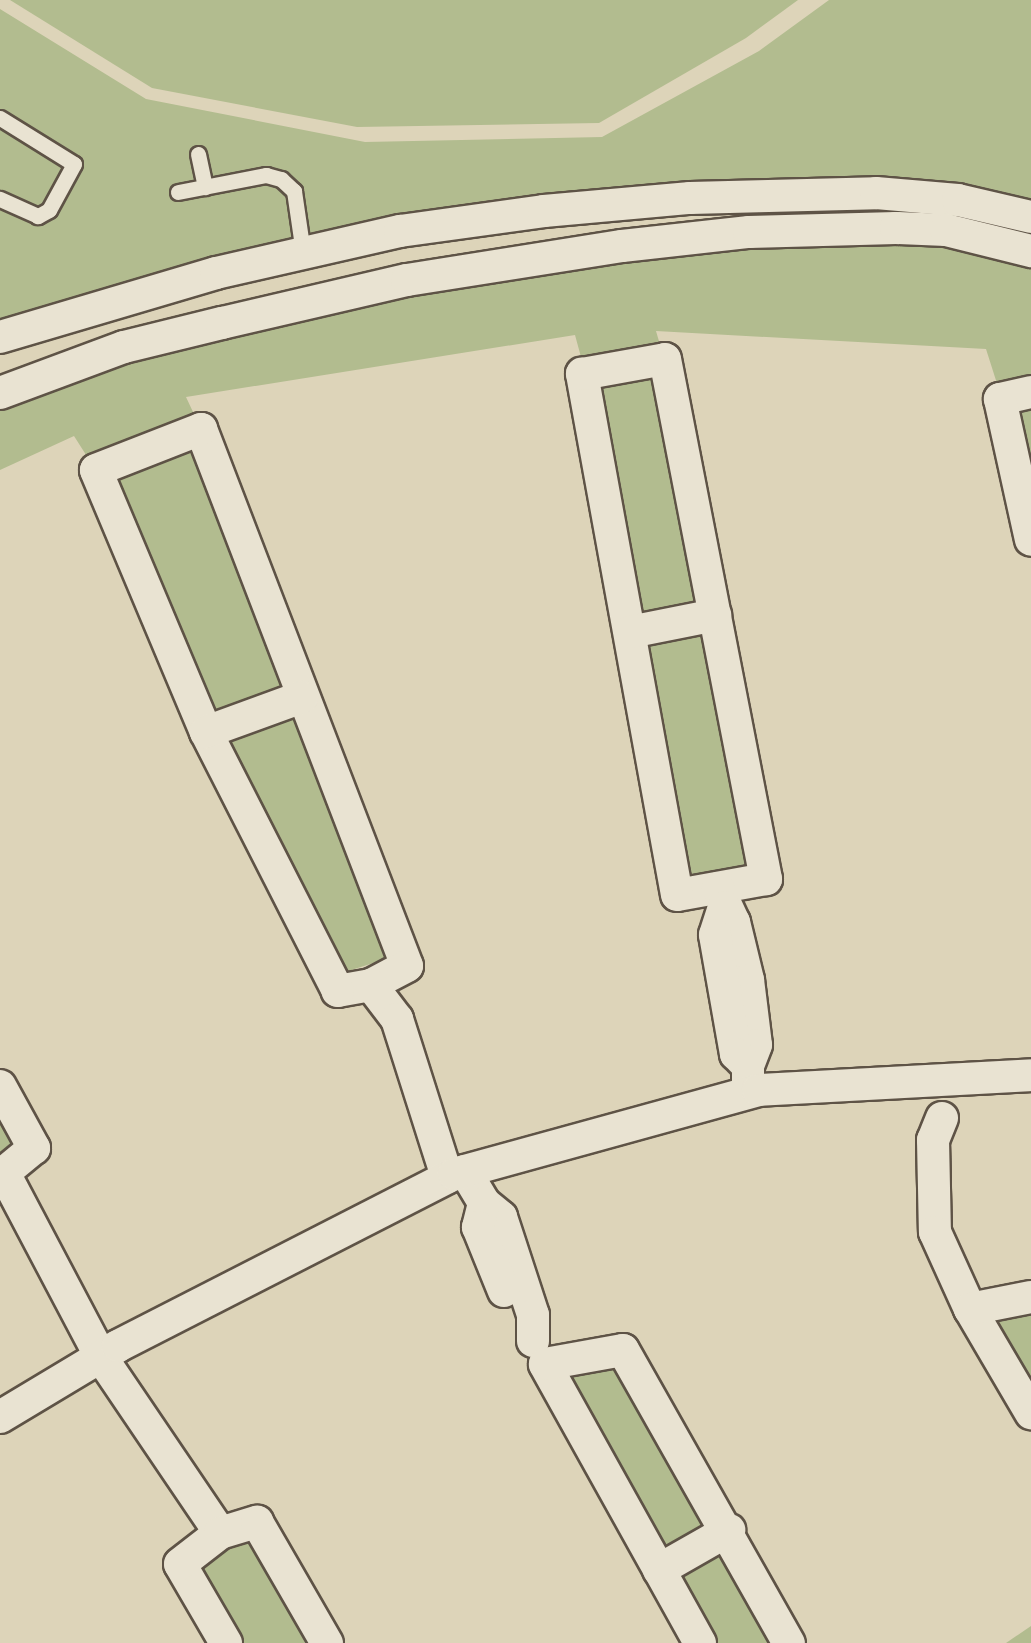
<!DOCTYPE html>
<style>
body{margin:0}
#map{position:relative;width:1031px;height:1643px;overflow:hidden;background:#ddd4b9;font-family:"IM FELL Double Pica",serif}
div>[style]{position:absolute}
.green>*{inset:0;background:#b2bc8f}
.roads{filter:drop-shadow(2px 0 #5e5346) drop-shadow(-2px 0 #5e5346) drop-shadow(0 2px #5e5346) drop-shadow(0 -2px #5e5346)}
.service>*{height:15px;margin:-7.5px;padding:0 7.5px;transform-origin:7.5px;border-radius:7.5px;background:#e9e3d2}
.minor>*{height:32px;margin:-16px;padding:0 16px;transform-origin:16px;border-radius:16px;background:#e9e3d2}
span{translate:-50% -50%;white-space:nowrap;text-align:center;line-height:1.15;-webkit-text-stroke:6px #e9e3d2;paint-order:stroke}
</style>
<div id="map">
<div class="green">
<i style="clip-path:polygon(10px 0,798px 0,746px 38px,599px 123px,357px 127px,152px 88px)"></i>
<i style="clip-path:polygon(829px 0,1031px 0,1031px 211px,960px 193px,544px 209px,0 334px,0 9px,146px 99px,365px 142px,602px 137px,759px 51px)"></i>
<i style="clip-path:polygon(941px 240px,1031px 262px,1031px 389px,1000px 393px,986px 349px,656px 331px,663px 355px,584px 368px,575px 335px,186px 397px,200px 427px,95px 469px,74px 436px,0 470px,0 397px,310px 309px,749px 242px)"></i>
<i style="clip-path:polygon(659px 366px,706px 610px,636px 623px,592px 379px)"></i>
<i style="clip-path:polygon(1031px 400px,1031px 514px,1008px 404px)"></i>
<i style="clip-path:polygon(196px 445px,292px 690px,213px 714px,114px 477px)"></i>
<i style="clip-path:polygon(707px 627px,757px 871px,682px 887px,643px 640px)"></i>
<i style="clip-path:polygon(294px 714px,389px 958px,342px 973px,225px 742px)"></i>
<i style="clip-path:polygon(0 1106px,22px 1144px,0 1160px)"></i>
<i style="clip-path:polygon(1031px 1305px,1031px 1396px,985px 1314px)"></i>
<i style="clip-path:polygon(617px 1364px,716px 1526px,662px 1558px,560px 1374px)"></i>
<i style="clip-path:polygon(250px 1532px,316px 1643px,238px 1643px,195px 1567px)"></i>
<i style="clip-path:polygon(726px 1540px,781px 1643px,708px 1643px,669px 1575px)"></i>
<i style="clip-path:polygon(1031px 1626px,1031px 1643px,1006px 1643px)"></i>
</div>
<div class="roads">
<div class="service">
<i style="left:0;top:118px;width:87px;rotate:31.9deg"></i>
<i style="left:74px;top:164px;width:52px;rotate:118.5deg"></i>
<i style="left:49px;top:210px;width:13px;rotate:151deg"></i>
<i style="left:38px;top:216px;width:42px;rotate:-155.9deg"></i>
<i style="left:198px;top:154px;width:34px;rotate:78deg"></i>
<i style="left:178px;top:192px;width:90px;rotate:-10.9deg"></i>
<i style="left:266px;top:175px;width:16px;rotate:15deg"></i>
<i style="left:281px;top:179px;width:18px;rotate:43deg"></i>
<i style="left:294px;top:191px;width:63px;rotate:81.7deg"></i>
</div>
<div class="minor">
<i style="left:0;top:337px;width:225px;rotate:-16.5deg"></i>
<i style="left:216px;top:273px;width:189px;rotate:-12.9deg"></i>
<i style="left:400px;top:231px;width:145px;rotate:-7.9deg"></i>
<i style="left:544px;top:211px;width:147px;rotate:-5.1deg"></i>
<i style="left:690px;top:198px;width:186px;rotate:-1.5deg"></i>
<i style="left:876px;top:193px;width:82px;rotate:4.9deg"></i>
<i style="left:958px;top:200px;width:75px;rotate:13.1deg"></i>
<i style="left:665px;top:359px;width:530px;rotate:79.01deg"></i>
<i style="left:766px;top:879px;width:90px;rotate:169.8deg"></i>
<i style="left:677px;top:895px;width:530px;rotate:-100.33deg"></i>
<i style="left:582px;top:374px;width:84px;rotate:-10.2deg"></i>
<i style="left:1031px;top:392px;width:32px;rotate:167deg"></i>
<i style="left:1000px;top:399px;width:144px;rotate:77.6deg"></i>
<i style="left:0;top:393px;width:132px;rotate:-20.4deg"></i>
<i style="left:124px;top:347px;width:101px;rotate:-13.8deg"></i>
<i style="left:222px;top:323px;width:190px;rotate:-13.1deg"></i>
<i style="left:407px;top:280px;width:218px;rotate:-9deg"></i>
<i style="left:622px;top:246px;width:128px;rotate:-6.3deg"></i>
<i style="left:749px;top:232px;width:147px;rotate:-1.6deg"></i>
<i style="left:896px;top:228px;width:50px;rotate:2.3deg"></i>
<i style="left:946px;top:230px;width:88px;rotate:13.9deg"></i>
<i style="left:201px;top:429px;width:575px;rotate:69.01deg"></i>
<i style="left:407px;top:966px;width:41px;rotate:152.2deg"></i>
<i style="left:371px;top:985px;width:34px;rotate:170deg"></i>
<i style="left:338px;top:991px;width:291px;rotate:-117deg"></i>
<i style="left:206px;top:732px;width:284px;rotate:-112.8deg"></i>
<i style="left:96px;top:470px;width:113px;rotate:-21.3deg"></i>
<i style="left:630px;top:632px;width:87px;rotate:-11.3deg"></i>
<i style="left:206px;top:732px;width:102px;rotate:-20deg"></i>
<i style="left:718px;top:888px;width:38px;rotate:65deg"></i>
<i style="left:734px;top:922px;width:60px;rotate:76.4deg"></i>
<i style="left:748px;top:980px;width:65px;rotate:83deg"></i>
<i style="left:756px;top:1045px;width:22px;rotate:111deg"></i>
<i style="left:748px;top:1066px;width:26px;rotate:90deg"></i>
<i style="left:724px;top:907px;width:29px;rotate:108deg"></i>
<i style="left:715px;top:935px;width:121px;rotate:80deg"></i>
<i style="left:736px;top:1054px;width:13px;rotate:45deg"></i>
<i style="left:371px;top:985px;width:43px;rotate:52.6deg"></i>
<i style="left:397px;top:1019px;width:166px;rotate:72.4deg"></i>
<i style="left:0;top:1086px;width:71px;rotate:61.3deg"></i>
<i style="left:34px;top:1148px;width:44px;rotate:140.5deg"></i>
<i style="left:942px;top:1118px;width:24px;rotate:112deg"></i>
<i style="left:933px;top:1140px;width:92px;rotate:88.8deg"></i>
<i style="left:935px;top:1232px;width:85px;rotate:65.6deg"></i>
<i style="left:970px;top:1309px;width:121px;rotate:59.6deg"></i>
<i style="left:465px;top:1171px;width:37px;rotate:59deg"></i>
<i style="left:484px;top:1203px;width:22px;rotate:39deg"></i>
<i style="left:501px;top:1217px;width:103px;rotate:71.9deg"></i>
<i style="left:533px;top:1315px;width:26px;rotate:90deg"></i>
<i style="left:5px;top:1175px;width:206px;rotate:62.2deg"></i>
<i style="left:101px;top:1357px;width:212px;rotate:55.9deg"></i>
<i style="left:484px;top:1203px;width:25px;rotate:104deg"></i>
<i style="left:478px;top:1227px;width:69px;rotate:67.9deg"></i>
<i style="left:970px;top:1309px;width:62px;rotate:-11.1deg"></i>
<i style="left:0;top:1417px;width:138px;rotate:-31deg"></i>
<i style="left:118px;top:1346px;width:377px;rotate:-27.1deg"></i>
<i style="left:454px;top:1174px;width:315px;rotate:-15.4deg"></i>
<i style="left:758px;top:1090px;width:273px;rotate:-3.1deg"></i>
<i style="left:659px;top:1570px;width:81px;rotate:-29.7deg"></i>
<i style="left:226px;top:1643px;width:91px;rotate:-120.2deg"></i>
<i style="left:180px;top:1564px;width:51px;rotate:-37.8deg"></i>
<i style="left:220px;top:1533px;width:39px;rotate:-17deg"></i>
<i style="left:257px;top:1522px;width:140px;rotate:60deg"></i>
<i style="left:700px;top:1643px;width:319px;rotate:-119.1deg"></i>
<i style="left:545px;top:1364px;width:79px;rotate:-10.2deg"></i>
<i style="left:623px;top:1350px;width:337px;rotate:60.5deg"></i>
</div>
</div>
</div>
